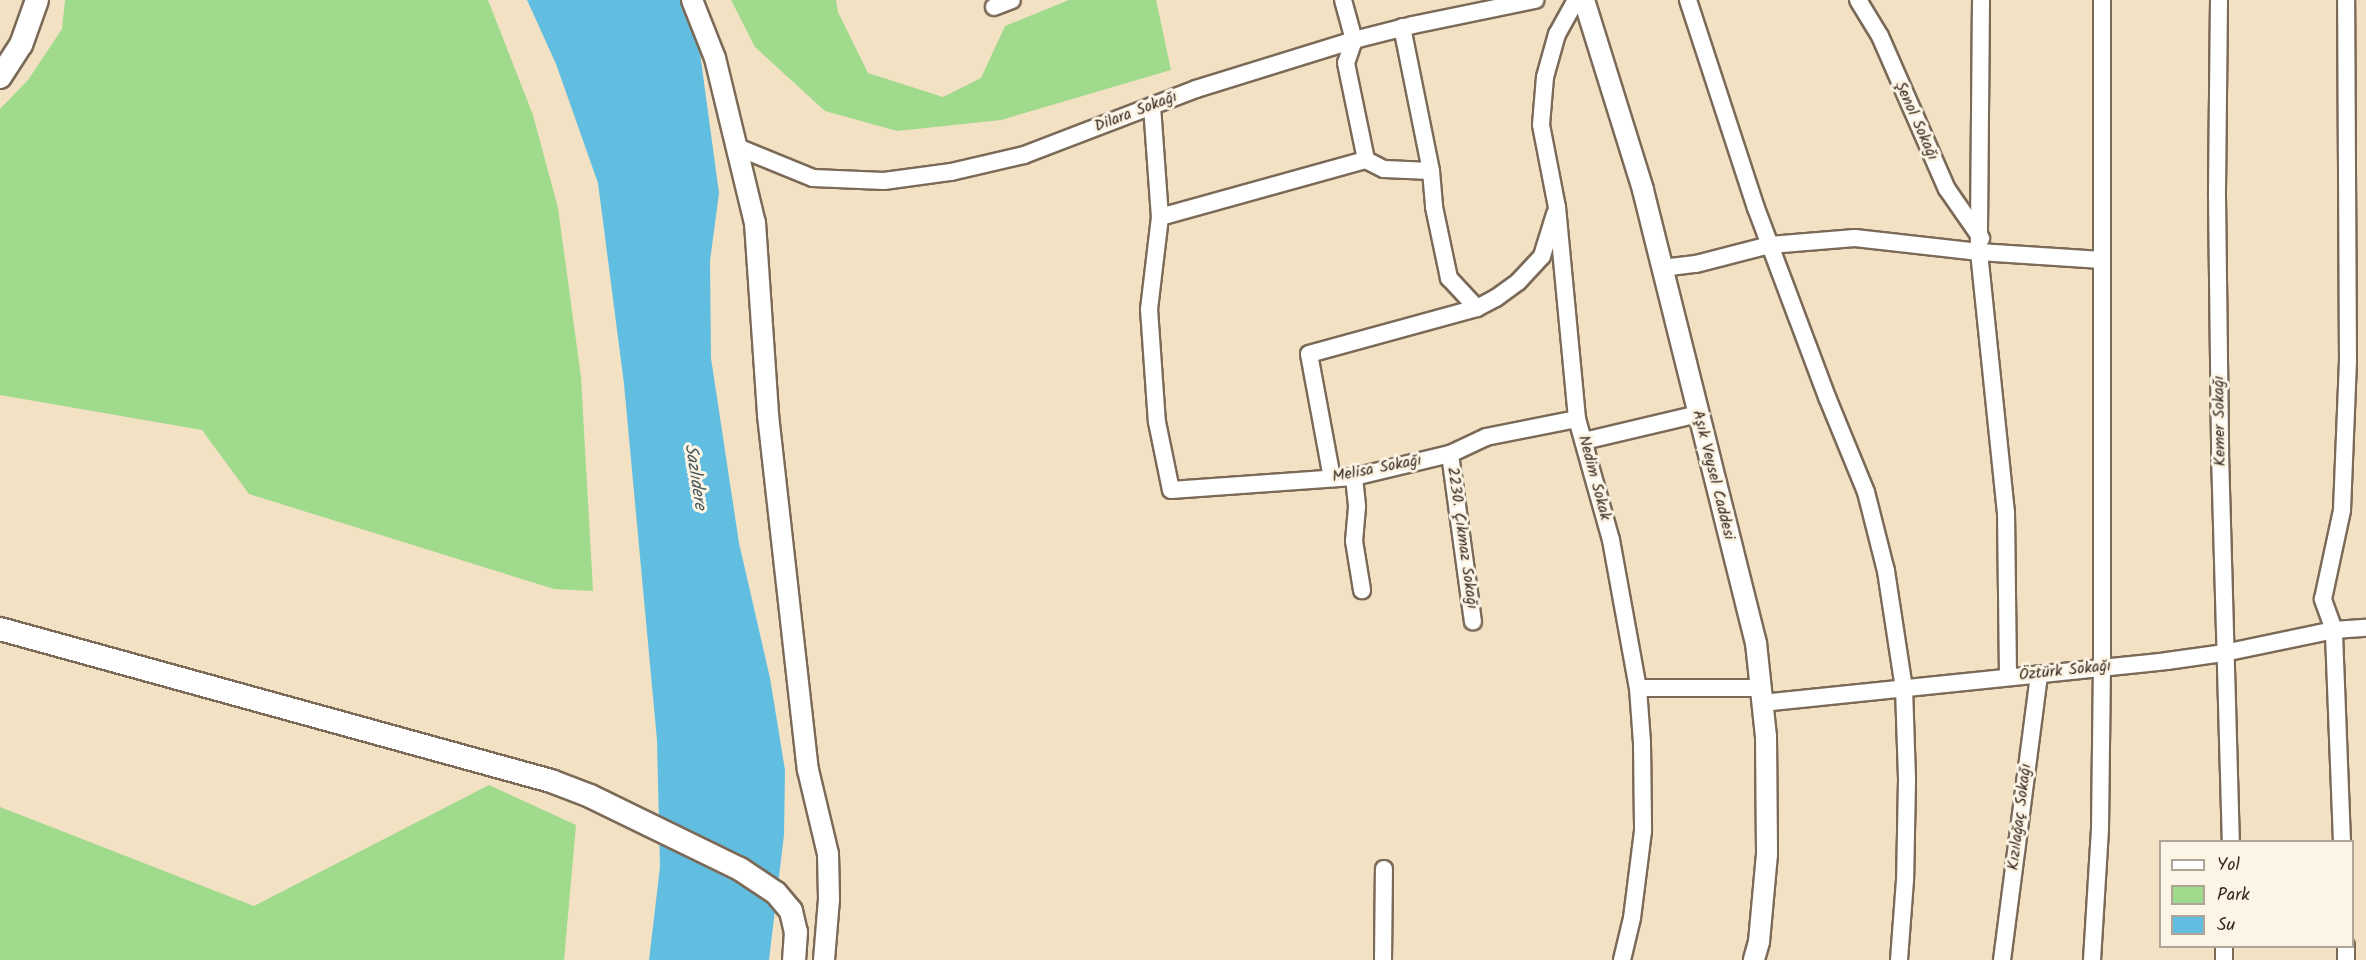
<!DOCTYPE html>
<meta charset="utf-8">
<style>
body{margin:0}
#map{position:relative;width:2366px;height:960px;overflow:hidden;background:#f3e1c4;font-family:Kalam,sans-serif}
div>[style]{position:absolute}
.green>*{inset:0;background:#a0da8d}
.water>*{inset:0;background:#62bee0}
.roads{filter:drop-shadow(2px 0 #7b6a58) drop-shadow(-2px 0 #7b6a58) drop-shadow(0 2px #7b6a58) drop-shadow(0 -2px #7b6a58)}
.minor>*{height:16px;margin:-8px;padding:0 8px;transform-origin:8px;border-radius:8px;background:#fff}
.tertiary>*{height:20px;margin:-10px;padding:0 10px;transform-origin:10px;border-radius:10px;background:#fff}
.secondary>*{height:22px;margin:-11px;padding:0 11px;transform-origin:11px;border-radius:11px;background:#fff}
span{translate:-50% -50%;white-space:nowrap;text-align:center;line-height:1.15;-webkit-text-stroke:6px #fcf5e5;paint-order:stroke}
.street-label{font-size:16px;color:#3b2a1e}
.water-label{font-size:18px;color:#475658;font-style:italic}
.legend{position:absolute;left:2159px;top:840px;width:195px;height:108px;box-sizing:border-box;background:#fcf5e5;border:2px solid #afa495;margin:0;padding:8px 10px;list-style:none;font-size:18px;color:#3b2a1e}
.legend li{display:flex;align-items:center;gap:12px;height:30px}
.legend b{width:30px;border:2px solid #afa495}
</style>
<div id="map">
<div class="green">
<i style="clip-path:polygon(65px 0,488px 0,533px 115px,558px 208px,581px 377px,593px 591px,554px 589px,249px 494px,202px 430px,0 395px,0 109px,28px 80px,62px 29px)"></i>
<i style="clip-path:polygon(731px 0,836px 0,838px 12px,868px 73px,943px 97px,981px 78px,1005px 26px,1069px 0,1156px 0,1171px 70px,1001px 120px,897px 131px,825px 111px,755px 47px)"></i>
<i style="clip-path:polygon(489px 785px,576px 825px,564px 960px,0 960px,0 807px,254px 906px)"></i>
</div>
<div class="water">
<i style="clip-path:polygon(527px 0,684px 0,700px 53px,719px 193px,710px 261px,711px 358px,739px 543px,770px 678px,785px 770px,784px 835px,769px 960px,649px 960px,660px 867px,657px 740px,624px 384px,598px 183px,556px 64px)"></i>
</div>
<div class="roads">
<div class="minor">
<i style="left:1343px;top:0;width:41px;rotate:74.6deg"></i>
<i style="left:1354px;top:40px;width:24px;rotate:109deg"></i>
<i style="left:1346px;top:63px;width:99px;rotate:78.3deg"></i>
<i style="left:1576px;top:0;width:39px;rotate:119deg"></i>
<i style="left:1557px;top:34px;width:45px;rotate:105.6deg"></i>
<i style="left:1545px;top:77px;width:48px;rotate:94.8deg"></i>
<i style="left:1541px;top:125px;width:84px;rotate:79deg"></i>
<i style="left:1557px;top:207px;width:213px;rotate:84.6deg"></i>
<i style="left:1577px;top:419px;width:126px;rotate:74.3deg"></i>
<i style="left:1611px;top:540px;width:150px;rotate:79.7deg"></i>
<i style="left:1638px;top:688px;width:55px;rotate:85.8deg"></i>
<i style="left:1642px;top:743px;width:88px;rotate:89.3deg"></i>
<i style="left:1643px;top:831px;width:88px;rotate:97.2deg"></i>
<i style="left:1632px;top:918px;width:43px;rotate:103.4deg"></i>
<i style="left:1688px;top:0;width:219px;rotate:71.9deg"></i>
<i style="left:1756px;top:208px;width:202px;rotate:69.4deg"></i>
<i style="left:1827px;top:397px;width:103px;rotate:67.7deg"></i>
<i style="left:1866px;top:492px;width:81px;rotate:75.8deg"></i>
<i style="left:1886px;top:571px;width:118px;rotate:81.3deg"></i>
<i style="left:1904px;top:688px;width:92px;rotate:88.1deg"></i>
<i style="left:1907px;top:780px;width:100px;rotate:91.1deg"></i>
<i style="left:1905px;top:880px;width:80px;rotate:94.3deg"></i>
<i style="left:1858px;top:0;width:42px;rotate:58.6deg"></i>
<i style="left:1880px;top:36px;width:167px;rotate:66.4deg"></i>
<i style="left:1947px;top:189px;width:60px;rotate:55.2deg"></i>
<i style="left:1981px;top:0;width:252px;rotate:90.5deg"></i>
<i style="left:1979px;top:252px;width:261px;rotate:84.1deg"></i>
<i style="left:2006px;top:512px;width:165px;rotate:89.3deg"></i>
<i style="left:2219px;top:0;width:196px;rotate:90.6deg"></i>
<i style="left:2217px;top:196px;width:257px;rotate:89.3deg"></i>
<i style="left:2220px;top:453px;width:389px;rotate:88.4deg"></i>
<i style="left:994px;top:7px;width:19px;rotate:-21deg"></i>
<i style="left:1402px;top:27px;width:147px;rotate:78.6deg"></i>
<i style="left:1431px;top:171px;width:36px;rotate:85deg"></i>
<i style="left:1434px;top:207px;width:73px;rotate:78.1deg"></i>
<i style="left:1449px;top:278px;width:41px;rotate:47deg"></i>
<i style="left:1152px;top:106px;width:111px;rotate:85.9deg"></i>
<i style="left:1160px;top:217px;width:93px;rotate:96.8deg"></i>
<i style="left:1149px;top:309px;width:113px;rotate:86deg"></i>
<i style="left:1157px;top:422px;width:69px;rotate:78.4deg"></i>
<i style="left:1171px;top:490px;width:183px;rotate:-4.1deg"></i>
<i style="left:1354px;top:477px;width:99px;rotate:-13.5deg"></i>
<i style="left:1450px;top:454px;width:40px;rotate:-25deg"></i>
<i style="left:1486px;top:437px;width:93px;rotate:-11.2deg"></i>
<i style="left:737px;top:147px;width:82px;rotate:22.2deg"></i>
<i style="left:813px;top:178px;width:71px;rotate:2.4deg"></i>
<i style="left:884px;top:181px;width:68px;rotate:-7.7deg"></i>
<i style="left:951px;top:172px;width:75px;rotate:-13.1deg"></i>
<i style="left:1024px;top:155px;width:184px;rotate:-21deg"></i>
<i style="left:1196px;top:89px;width:165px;rotate:-17.2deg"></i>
<i style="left:1354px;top:40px;width:61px;rotate:-14.3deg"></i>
<i style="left:1413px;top:25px;width:125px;rotate:-11.6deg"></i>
<i style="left:1160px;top:217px;width:214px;rotate:-15.5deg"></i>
<i style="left:1366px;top:160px;width:20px;rotate:27deg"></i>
<i style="left:1384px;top:169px;width:47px;rotate:2.4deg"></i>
<i style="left:1662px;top:268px;width:34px;rotate:-7deg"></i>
<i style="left:1696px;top:264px;width:76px;rotate:-14.4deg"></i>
<i style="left:1770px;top:245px;width:85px;rotate:-4.7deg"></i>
<i style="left:1855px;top:238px;width:125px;rotate:6.4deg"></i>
<i style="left:1979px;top:252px;width:123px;rotate:3.7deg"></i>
<i style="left:1584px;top:441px;width:117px;rotate:-13.3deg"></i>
<i style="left:1450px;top:454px;width:169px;rotate:82.2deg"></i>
<i style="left:1354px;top:477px;width:30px;rotate:84deg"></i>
<i style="left:1357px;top:507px;width:34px;rotate:95deg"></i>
<i style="left:1354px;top:541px;width:50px;rotate:80.7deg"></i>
<i style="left:1332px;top:478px;width:126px;rotate:-100.5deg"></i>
<i style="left:1309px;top:354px;width:174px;rotate:-15.3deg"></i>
<i style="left:1477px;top:308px;width:21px;rotate:-28deg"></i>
<i style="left:1496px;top:298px;width:27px;rotate:-36deg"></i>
<i style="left:1518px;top:282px;width:35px;rotate:-47deg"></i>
<i style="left:1542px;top:256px;width:44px;rotate:-72.8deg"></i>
<i style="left:1638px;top:688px;width:123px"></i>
<i style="left:1762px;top:703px;width:407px;rotate:-5.9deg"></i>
<i style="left:2167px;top:661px;width:58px;rotate:-8deg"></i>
<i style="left:2224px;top:653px;width:112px;rotate:-11.8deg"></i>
<i style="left:2334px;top:630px;width:32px;rotate:-4deg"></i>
<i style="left:2342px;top:842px;width:212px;rotate:-92.2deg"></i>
<i style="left:2334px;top:630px;width:33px;rotate:-110deg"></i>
<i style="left:2323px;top:599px;width:91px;rotate:-77.9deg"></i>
<i style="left:2342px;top:510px;width:149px;rotate:-87.7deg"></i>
<i style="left:2348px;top:361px;width:361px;rotate:-90.3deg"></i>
<i style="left:2346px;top:946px;width:14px;rotate:90deg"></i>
<i style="left:1383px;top:960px;width:91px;rotate:-89.4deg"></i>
<i style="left:2002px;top:960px;width:288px;rotate:-82.6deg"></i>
<i style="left:2092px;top:960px;width:132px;rotate:-86.5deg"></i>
<i style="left:2100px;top:828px;width:161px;rotate:-89.3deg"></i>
<i style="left:2102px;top:667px;width:667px;rotate:-90deg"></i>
<i style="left:2224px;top:960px;width:14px;rotate:-90deg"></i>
</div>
<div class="tertiary">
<i style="left:692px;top:0;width:62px;rotate:68.4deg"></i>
<i style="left:715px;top:58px;width:170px;rotate:76.4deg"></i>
<i style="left:755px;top:223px;width:192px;rotate:86.1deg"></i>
<i style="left:768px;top:415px;width:357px;rotate:83.6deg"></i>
<i style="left:808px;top:770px;width:86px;rotate:76.6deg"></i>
<i style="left:828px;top:854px;width:45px;rotate:88.7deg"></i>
<i style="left:829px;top:899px;width:61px;rotate:94.7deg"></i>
<i style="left:1584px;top:0;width:199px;rotate:72.7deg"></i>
<i style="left:1643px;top:190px;width:467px;rotate:76deg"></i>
<i style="left:1756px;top:643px;width:95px;rotate:83.9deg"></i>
<i style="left:1766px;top:737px;width:117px;rotate:89.5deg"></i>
<i style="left:1767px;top:854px;width:88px;rotate:95.2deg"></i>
<i style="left:1759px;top:942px;width:19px;rotate:106deg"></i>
</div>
<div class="secondary">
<i style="left:0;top:77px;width:38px;rotate:-57deg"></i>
<i style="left:21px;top:45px;width:48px;rotate:-70.4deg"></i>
<i style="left:0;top:629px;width:572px;rotate:15.42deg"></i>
<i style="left:551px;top:781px;width:42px;rotate:21deg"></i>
<i style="left:590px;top:796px;width:167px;rotate:26deg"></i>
<i style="left:740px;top:869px;width:43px;rotate:33.7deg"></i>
<i style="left:776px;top:893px;width:23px;rotate:50deg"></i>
<i style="left:791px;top:911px;width:22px;rotate:77deg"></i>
<i style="left:796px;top:932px;width:28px;rotate:94deg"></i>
</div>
</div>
<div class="street-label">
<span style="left:1136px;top:112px;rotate:-21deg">Dilara Sokağı</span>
<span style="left:1916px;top:121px;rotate:66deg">Şenol Sokağı</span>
<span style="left:2220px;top:421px;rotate:-91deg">Kemer Sokağı</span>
<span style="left:1377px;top:469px;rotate:-11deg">Melisa Sokağı</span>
<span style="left:1713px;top:475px;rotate:76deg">Aşık Veysel Caddesi</span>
<span style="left:1594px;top:478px;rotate:75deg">Nedim Sokak</span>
<span style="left:1462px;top:538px;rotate:82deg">2230. Çıkmaz Sokağı</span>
<span style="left:2065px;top:671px;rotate:-6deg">Öztürk Sokağı</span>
<span style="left:2020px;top:817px;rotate:-83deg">Kızılağaç Sokağı</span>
</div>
<div class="water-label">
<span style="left:694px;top:477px;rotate:81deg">Sazlıdere</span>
</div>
<ul class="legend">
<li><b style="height:8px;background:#fff"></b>Yol</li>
<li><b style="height:16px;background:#a0da8d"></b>Park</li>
<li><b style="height:16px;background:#62bee0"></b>Su</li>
</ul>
</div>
